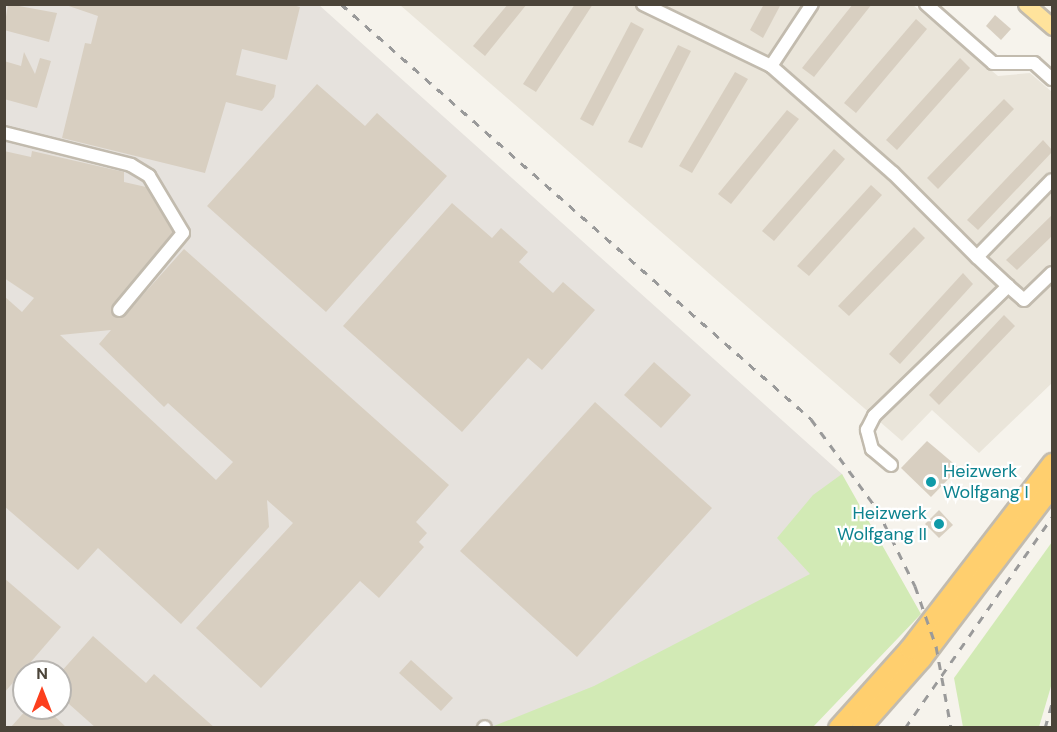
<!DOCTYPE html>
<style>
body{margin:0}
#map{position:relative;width:1057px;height:732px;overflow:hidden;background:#f6f3ec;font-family:"DM Sans",sans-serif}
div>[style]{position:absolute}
.residential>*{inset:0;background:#eae5da}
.industrial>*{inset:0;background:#e6e2dd}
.green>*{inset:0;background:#d2eab5}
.building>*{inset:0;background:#d8cfc1}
.roads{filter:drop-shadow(2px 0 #c2bbae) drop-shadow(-2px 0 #c2bbae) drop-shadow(0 2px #c2bbae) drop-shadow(0 -2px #c2bbae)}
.minor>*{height:12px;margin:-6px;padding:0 6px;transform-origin:6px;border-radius:6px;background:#fff}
.major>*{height:15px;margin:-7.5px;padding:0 7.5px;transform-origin:7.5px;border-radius:7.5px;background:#ffe39c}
.highway>*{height:18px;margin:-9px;padding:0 9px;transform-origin:9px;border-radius:9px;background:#ffcf6e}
.rail>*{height:3px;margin-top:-1.5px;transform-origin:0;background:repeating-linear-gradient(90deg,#9a9a9a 0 8px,transparent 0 16px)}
.dots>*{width:16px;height:16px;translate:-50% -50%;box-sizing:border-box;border:3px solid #fff;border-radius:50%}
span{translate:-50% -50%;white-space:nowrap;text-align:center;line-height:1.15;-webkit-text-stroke:4.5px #fff;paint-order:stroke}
.culture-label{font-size:18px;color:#0d838f}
.left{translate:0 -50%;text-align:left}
.right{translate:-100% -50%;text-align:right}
.frame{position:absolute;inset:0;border:6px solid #4b4439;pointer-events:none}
.north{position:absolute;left:12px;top:660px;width:60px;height:60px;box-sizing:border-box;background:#fff;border:2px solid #b7b4b0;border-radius:50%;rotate:0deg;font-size:16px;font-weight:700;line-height:24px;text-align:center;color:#4b4439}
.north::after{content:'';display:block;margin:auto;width:21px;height:27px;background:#fc3f1d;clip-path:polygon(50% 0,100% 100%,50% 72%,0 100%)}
</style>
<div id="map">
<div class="residential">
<i style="clip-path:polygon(400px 5px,913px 5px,998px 76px,1030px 73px,1052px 92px,1052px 383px,979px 453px,932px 410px,902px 441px)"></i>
</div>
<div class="industrial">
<i style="clip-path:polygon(evenodd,4px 5px,319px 5px,842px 474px,897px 621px,794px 727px,5px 727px,4px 5px,24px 672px,60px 672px,60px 708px,24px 708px,24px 672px)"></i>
</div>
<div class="green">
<i style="clip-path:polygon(842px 474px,921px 614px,813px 727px,489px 728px,594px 686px,810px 574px,777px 538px,813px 495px)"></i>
<i style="clip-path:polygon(1052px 542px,1052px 683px,1039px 727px,963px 727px,954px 678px)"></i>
</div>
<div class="building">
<i style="clip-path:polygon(8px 4px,57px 13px,49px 42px,4px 30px)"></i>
<i style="clip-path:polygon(63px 4px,289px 4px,300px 7px,287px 60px,242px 49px,236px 75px,276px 85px,274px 97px,262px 111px,226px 102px,205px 173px,62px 138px,85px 43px,91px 44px,98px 16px)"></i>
<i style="clip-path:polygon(508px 4px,527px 4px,485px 56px,473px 46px)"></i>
<i style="clip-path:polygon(575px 4px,593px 4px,536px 92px,523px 84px)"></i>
<i style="clip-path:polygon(764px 4px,781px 4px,763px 38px,750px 30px)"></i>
<i style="clip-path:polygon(853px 4px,872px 4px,814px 77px,802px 68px)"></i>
<i style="clip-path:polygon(995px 15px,1011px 29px,1001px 40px,986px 26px)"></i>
<i style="clip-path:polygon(916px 19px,927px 29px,856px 113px,844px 103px)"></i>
<i style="clip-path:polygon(631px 22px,644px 29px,593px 126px,580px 119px)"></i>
<i style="clip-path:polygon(678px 45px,691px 51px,642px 148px,628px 142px)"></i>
<i style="clip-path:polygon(24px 52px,35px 74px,40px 58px,51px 61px,37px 108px,4px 99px,4px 61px,21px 66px)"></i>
<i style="clip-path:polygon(960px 58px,970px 68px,897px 150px,886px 140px)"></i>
<i style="clip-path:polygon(735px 72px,748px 79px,692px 173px,679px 166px)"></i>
<i style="clip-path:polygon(317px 84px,365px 126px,377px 113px,447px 176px,326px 312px,207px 206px)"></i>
<i style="clip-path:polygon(1004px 99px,1014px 109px,938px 189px,927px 178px)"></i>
<i style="clip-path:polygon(787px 110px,799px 119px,731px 204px,718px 194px)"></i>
<i style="clip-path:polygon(1043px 140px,1053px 151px,978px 230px,967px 220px)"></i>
<i style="clip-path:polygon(834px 149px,845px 159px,774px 241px,762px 231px)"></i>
<i style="clip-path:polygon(evenodd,4px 151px,31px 157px,32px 151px,124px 172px,124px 182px,146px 187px,173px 232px,113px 305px,114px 317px,125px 315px,184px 249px,449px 485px,416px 522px,427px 533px,419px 542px,424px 547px,379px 598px,360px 581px,261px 688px,196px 628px,293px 523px,267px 500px,269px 527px,181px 624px,98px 548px,78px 570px,4px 506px,4px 296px,22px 312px,34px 298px,4px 278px,4px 151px,111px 330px,99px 344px,164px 407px,168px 403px,233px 462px,216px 480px,60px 335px,111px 330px)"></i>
<i style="clip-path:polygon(871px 185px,882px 195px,809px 276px,797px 266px)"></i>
<i style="clip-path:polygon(452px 203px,492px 238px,501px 228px,528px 252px,519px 262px,553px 293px,563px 282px,595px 310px,542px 370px,528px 358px,462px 432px,343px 326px)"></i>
<i style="clip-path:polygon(1053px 214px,1053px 235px,1017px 270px,1006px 260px)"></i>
<i style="clip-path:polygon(914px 227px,925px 238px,849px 316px,838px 306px)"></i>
<i style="clip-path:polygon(963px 273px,973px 284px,900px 364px,889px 354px)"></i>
<i style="clip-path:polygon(1004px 315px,1015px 326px,939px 405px,929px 395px)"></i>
<i style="clip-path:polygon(654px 362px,691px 395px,661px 428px,624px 395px)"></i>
<i style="clip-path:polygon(595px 402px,712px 508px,577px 657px,460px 551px)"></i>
<i style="clip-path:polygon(927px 441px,959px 468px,931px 497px,901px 468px)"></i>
<i style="clip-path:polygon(939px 510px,953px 525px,939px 538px,925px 524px)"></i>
<i style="clip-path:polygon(4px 578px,61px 627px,4px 693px)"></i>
<i style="clip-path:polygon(93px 636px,146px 683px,154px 674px,215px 728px,96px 728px,60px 696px,60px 673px)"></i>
<i style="clip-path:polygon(411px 660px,453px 698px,441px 711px,399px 673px)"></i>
<i style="clip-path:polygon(28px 708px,46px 708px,67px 728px,10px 728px)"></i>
</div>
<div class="roads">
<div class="minor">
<i style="left:643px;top:4px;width:142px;rotate:25.8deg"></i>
<i style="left:771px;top:66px;width:74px;rotate:-56.5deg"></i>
<i style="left:926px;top:4px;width:89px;rotate:41.4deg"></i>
<i style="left:993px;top:63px;width:41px"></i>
<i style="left:1034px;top:63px;width:24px;rotate:42deg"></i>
<i style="left:771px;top:66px;width:162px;rotate:41.3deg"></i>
<i style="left:893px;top:173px;width:119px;rotate:45deg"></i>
<i style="left:4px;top:133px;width:131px;rotate:14.1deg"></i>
<i style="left:131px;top:165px;width:21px;rotate:31deg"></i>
<i style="left:149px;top:176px;width:66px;rotate:59.2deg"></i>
<i style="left:183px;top:233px;width:100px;rotate:129.7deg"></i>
<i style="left:1008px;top:286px;width:21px;rotate:41deg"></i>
<i style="left:1024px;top:300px;width:39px;rotate:-44deg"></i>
<i style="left:891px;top:465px;width:25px;rotate:-140deg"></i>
<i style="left:872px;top:449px;width:20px;rotate:-105deg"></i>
<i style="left:867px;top:430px;width:16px;rotate:-63deg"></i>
<i style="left:874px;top:416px;width:187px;rotate:-44.1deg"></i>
<i style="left:1008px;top:286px;width:42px;rotate:-136.9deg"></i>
<i style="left:977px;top:257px;width:107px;rotate:-45.8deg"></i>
<i style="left:484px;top:728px;width:1px;rotate:-45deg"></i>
</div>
<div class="major">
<i style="left:1026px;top:4px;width:35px;rotate:41deg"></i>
</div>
<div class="highway">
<i style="left:838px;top:728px;width:106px;rotate:-48.1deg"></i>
<i style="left:909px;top:649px;width:235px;rotate:-52.4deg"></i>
<i style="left:861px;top:728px;width:92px;rotate:-48.5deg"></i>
<i style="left:922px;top:659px;width:215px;rotate:-52.8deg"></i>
</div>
</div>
<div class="rail">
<i style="left:341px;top:4px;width:627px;rotate:41.44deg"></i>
<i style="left:811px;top:419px;width:112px;rotate:53.7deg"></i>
<i style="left:877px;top:509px;width:86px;rotate:63.7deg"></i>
<i style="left:915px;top:586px;width:64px;rotate:70.7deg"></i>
<i style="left:936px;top:646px;width:83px;rotate:79.6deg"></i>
<i style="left:905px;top:728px;width:257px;rotate:-55.1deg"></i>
<i style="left:1045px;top:728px;width:26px;rotate:-74deg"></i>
</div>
<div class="dots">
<i style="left:931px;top:482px;background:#0f9aa8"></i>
<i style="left:939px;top:524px;background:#0f9aa8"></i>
</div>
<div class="culture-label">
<span class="left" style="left:943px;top:482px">Heizwerk<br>Wolfgang I</span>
<span class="right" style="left:927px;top:524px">Heizwerk<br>Wolfgang II</span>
</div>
<div class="frame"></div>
<div class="north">N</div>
</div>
